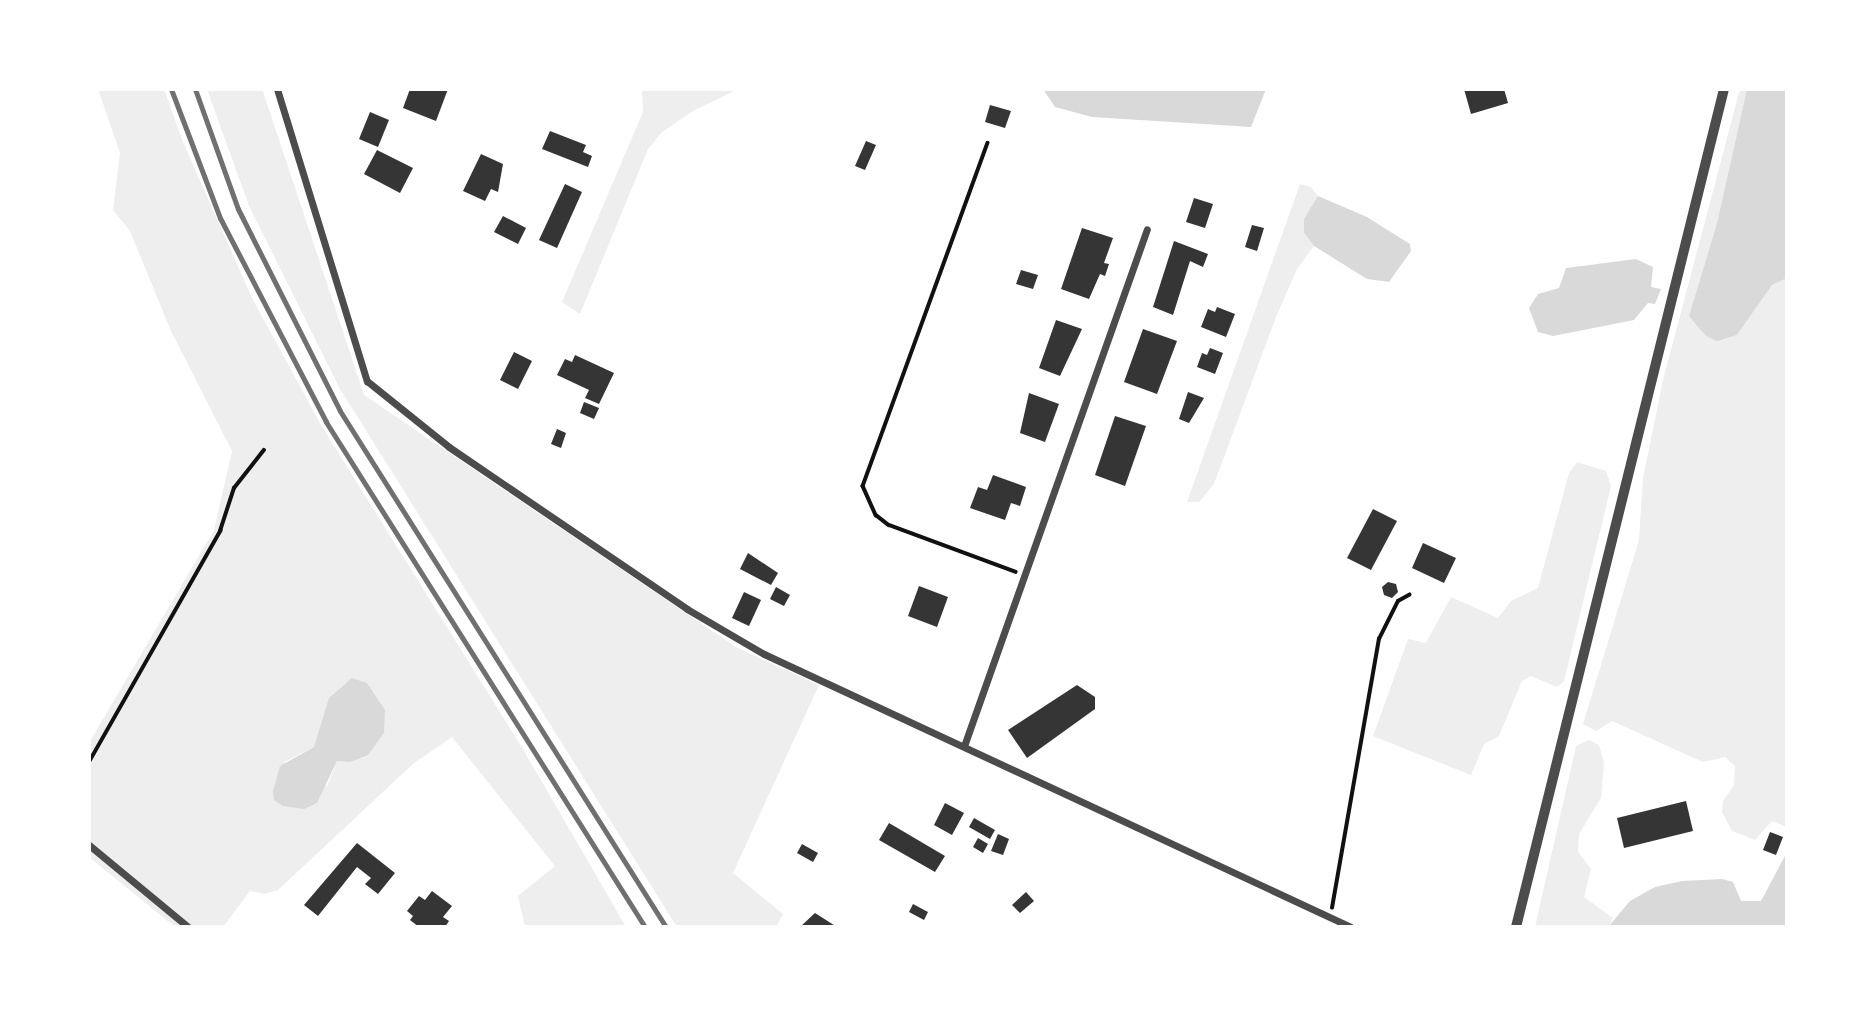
<!DOCTYPE html>
<style>
body{margin:0}
#map{position:relative;width:1876px;height:1016px;overflow:hidden;background:#fff;font-family:"Times New Roman",serif}
div>[style]{position:absolute}
.green>*{inset:0;background:#eee}
.water>*{inset:0;background:#d9d9d9}
.building>*{inset:0;background:#353535}
.path>*{height:3.5px;margin:-1.75px;padding:0 1.75px;transform-origin:1.75px;border-radius:1.75px;background:#111}
.minor>*{height:7px;margin:-3.5px;padding:0 3.5px;transform-origin:3.5px;border-radius:3.5px;background:#4c4c4c}
.tertiary>*{height:10px;margin:-5px;padding:0 5px;transform-origin:5px;border-radius:5px;background:#4c4c4c}
.rail>*{height:5px;margin:-2.5px;padding:0 2.5px;transform-origin:2.5px;border-radius:2.5px;background:#707070}
span{translate:-50% -50%;white-space:nowrap;text-align:center;line-height:1.15;-webkit-text-stroke:5px #fff;paint-order:stroke}
.frame{position:absolute;inset:0;border:91px solid #fff;pointer-events:none}
</style>
<div id="map">
<div class="green">
<i style="clip-path:polygon(evenodd,98px 89px,164px 89px,183px 142px,252px 298px,321px 425px,523px 749px,626px 927px,525px 927px,518px 896px,555px 866px,452px 737px,414px 763px,278px 890px,265px 894px,250px 891px,223px 927px,175px 927px,89px 857px,89px 743px,214px 530px,232px 451px,171px 331px,130px 231px,113px 210px,120px 153px,98px 89px,314px 747px,337px 761px,327px 786px,284px 762px,314px 747px)"></i>
<i style="clip-path:polygon(207px 89px,262px 89px,364px 395px,736px 647px,819px 685px,733px 873px,783px 914px,776px 927px,677px 927px,340px 389px,249px 206px)"></i>
<i style="clip-path:polygon(642px 89px,738px 89px,693px 111px,662px 132px,648px 149px,580px 314px,562px 302px,643px 112px)"></i>
<i style="clip-path:polygon(1740px 89px,1747px 89px,1717px 223px,1689px 316px,1737px 335px,1772px 285px,1787px 278px,1787px 827px,1772px 821px,1755px 840px,1732px 831px,1722px 812px,1723px 801px,1734px 785px,1735px 766px,1725px 757px,1703px 762px,1612px 721px,1596px 731px,1583px 724px,1639px 540px,1643px 478px,1663px 380px)"></i>
<i style="clip-path:polygon(1300px 184px,1311px 187px,1318px 196px,1304px 233px,1314px 246px,1297px 269px,1276px 317px,1214px 484px,1199px 502px,1187px 502px)"></i>
<i style="clip-path:polygon(1577px 462px,1606px 471px,1611px 486px,1564px 681px,1557px 687px,1531px 676px,1522px 681px,1499px 736px,1484px 744px,1471px 775px,1373px 736px,1408px 639px,1426px 643px,1451px 597px,1498px 618px,1511px 601px,1538px 588px,1569px 473px)"></i>
<i style="clip-path:polygon(1589px 740px,1599px 745px,1604px 762px,1601px 798px,1579px 834px,1578px 852px,1591px 869px,1584px 897px,1613px 918px,1608px 927px,1535px 927px,1576px 746px)"></i>
</div>
<div class="water">
<i style="clip-path:polygon(1043px 89px,1266px 89px,1251px 127px,1092px 117px,1055px 107px)"></i>
<i style="clip-path:polygon(1747px 89px,1787px 89px,1787px 278px,1772px 285px,1737px 335px,1717px 341px,1706px 336px,1689px 316px,1717px 223px)"></i>
<i style="clip-path:polygon(1318px 196px,1367px 217px,1410px 244px,1411px 251px,1389px 282px,1367px 279px,1314px 246px,1304px 233px,1304px 219px)"></i>
<i style="clip-path:polygon(1636px 259px,1653px 267px,1651px 287px,1661px 289px,1655px 304px,1648px 303px,1634px 320px,1553px 336px,1538px 332px,1529px 308px,1538px 294px,1559px 288px,1566px 268px)"></i>
<i style="clip-path:polygon(352px 678px,367px 683px,385px 710px,384px 733px,368px 755px,350px 762px,337px 761px,317px 803px,304px 809px,283px 806px,274px 800px,273px 791px,280px 766px,314px 747px,329px 698px)"></i>
<i style="clip-path:polygon(1787px 852px,1787px 927px,1608px 927px,1630px 901px,1655px 887px,1682px 881px,1722px 879px,1733px 882px,1741px 901px,1761px 901px)"></i>
</div>
<div class="building">
<i style="clip-path:polygon(410px 89px,448px 89px,436px 121px,403px 108px)"></i>
<i style="clip-path:polygon(1464px 89px,1504px 89px,1508px 103px,1471px 114px)"></i>
<i style="clip-path:polygon(990px 105px,1011px 111px,1005px 128px,985px 122px)"></i>
<i style="clip-path:polygon(370px 112px,389px 120px,378px 147px,359px 139px)"></i>
<i style="clip-path:polygon(550px 131px,586px 145px,583px 152px,592px 156px,588px 167px,542px 149px)"></i>
<i style="clip-path:polygon(866px 141px,876px 145px,865px 170px,855px 166px)"></i>
<i style="clip-path:polygon(377px 150px,413px 168px,400px 193px,364px 174px)"></i>
<i style="clip-path:polygon(481px 154px,503px 164px,498px 192px,491px 189px,485px 201px,463px 191px)"></i>
<i style="clip-path:polygon(565px 184px,582px 192px,557px 248px,539px 240px)"></i>
<i style="clip-path:polygon(1194px 198px,1213px 204px,1205px 228px,1186px 222px)"></i>
<i style="clip-path:polygon(503px 216px,526px 228px,518px 244px,494px 232px)"></i>
<i style="clip-path:polygon(1252px 225px,1264px 228px,1257px 251px,1245px 247px)"></i>
<i style="clip-path:polygon(1082px 228px,1113px 238px,1104px 263px,1109px 264px,1105px 276px,1100px 274px,1089px 299px,1061px 289px)"></i>
<i style="clip-path:polygon(1174px 241px,1208px 254px,1203px 267px,1190px 261px,1173px 315px,1153px 307px)"></i>
<i style="clip-path:polygon(1021px 270px,1038px 275px,1033px 289px,1016px 284px)"></i>
<i style="clip-path:polygon(1217px 307px,1235px 314px,1226px 337px,1201px 327px,1208px 309px,1215px 312px)"></i>
<i style="clip-path:polygon(1056px 320px,1082px 329px,1060px 376px,1039px 368px)"></i>
<i style="clip-path:polygon(1143px 329px,1177px 341px,1157px 394px,1124px 382px)"></i>
<i style="clip-path:polygon(1210px 348px,1223px 353px,1215px 374px,1197px 367px,1202px 353px,1207px 355px)"></i>
<i style="clip-path:polygon(514px 352px,532px 361px,518px 389px,500px 380px)"></i>
<i style="clip-path:polygon(575px 355px,614px 373px,599px 404px,585px 398px,589px 390px,557px 375px,565px 359px,572px 362px)"></i>
<i style="clip-path:polygon(1188px 392px,1204px 398px,1189px 423px,1179px 419px)"></i>
<i style="clip-path:polygon(1029px 393px,1059px 404px,1045px 442px,1020px 433px)"></i>
<i style="clip-path:polygon(584px 402px,599px 408px,594px 419px,580px 413px)"></i>
<i style="clip-path:polygon(1115px 416px,1146px 426px,1125px 486px,1095px 475px)"></i>
<i style="clip-path:polygon(557px 429px,566px 433px,561px 448px,551px 444px)"></i>
<i style="clip-path:polygon(993px 475px,1026px 487px,1020px 506px,1011px 503px,1005px 520px,970px 508px,978px 487px,987px 490px)"></i>
<i style="clip-path:polygon(1373px 509px,1397px 521px,1371px 570px,1347px 558px)"></i>
<i style="clip-path:polygon(1423px 543px,1456px 558px,1444px 583px,1412px 568px)"></i>
<i style="clip-path:polygon(748px 553px,778px 573px,771px 585px,740px 569px)"></i>
<i style="clip-path:polygon(1388px 582px,1396px 584px,1398px 592px,1392px 598px,1384px 595px,1382px 587px)"></i>
<i style="clip-path:polygon(919px 586px,948px 597px,937px 627px,908px 616px)"></i>
<i style="clip-path:polygon(776px 587px,790px 595px,784px 606px,770px 599px)"></i>
<i style="clip-path:polygon(744px 592px,761px 600px,749px 626px,732px 618px)"></i>
<i style="clip-path:polygon(1077px 685px,1095px 697px,1095px 709px,1027px 758px,1008px 730px)"></i>
<i style="clip-path:polygon(1686px 801px,1693px 831px,1624px 848px,1617px 818px)"></i>
<i style="clip-path:polygon(945px 803px,964px 813px,952px 835px,934px 825px)"></i>
<i style="clip-path:polygon(974px 818px,995px 830px,990px 839px,969px 827px)"></i>
<i style="clip-path:polygon(889px 823px,945px 856px,935px 872px,879px 840px)"></i>
<i style="clip-path:polygon(1770px 832px,1783px 837px,1776px 855px,1763px 850px)"></i>
<i style="clip-path:polygon(998px 834px,1009px 839px,1003px 855px,991px 851px)"></i>
<i style="clip-path:polygon(978px 838px,988px 844px,983px 853px,973px 847px)"></i>
<i style="clip-path:polygon(357px 843px,395px 873px,378px 894px,365px 884px,371px 878px,357px 867px,318px 916px,304px 905px)"></i>
<i style="clip-path:polygon(802px 844px,818px 853px,813px 862px,797px 853px)"></i>
<i style="clip-path:polygon(432px 891px,452px 906px,443px 917px,449px 921px,445px 927px,419px 927px,410px 920px,413px 916px,407px 911px,419px 896px,425px 900px)"></i>
<i style="clip-path:polygon(1026px 892px,1034px 901px,1020px 913px,1012px 905px)"></i>
<i style="clip-path:polygon(913px 904px,928px 912px,924px 920px,909px 912px)"></i>
<i style="clip-path:polygon(815px 913px,837px 927px,800px 927px)"></i>
</div>
<div class="path">
<i style="left:988px;top:143px;width:365px;rotate:110deg"></i>
<i style="left:863px;top:486px;width:32px;rotate:66deg"></i>
<i style="left:876px;top:515px;width:16px;rotate:38deg"></i>
<i style="left:889px;top:525px;width:135px;rotate:20.3deg"></i>
<i style="left:89px;top:762px;width:266px;rotate:-60.4deg"></i>
<i style="left:220px;top:531px;width:45px;rotate:-72deg"></i>
<i style="left:234px;top:488px;width:48px;rotate:-51.7deg"></i>
<i style="left:1332px;top:908px;width:273px;rotate:-80.1deg"></i>
<i style="left:1379px;top:639px;width:42px;rotate:-63.4deg"></i>
<i style="left:1398px;top:601px;width:13px;rotate:-29deg"></i>
</div>
<div class="minor">
<i style="left:277px;top:89px;width:306px;rotate:72.9deg"></i>
<i style="left:367px;top:381px;width:105px;rotate:38.8deg"></i>
<i style="left:449px;top:447px;width:288px;rotate:34.2deg"></i>
<i style="left:687px;top:609px;width:89px;rotate:30.3deg"></i>
<i style="left:764px;top:654px;width:647px;rotate:24.94deg"></i>
<i style="left:964px;top:746px;width:548px;rotate:-70.51deg"></i>
<i style="left:89px;top:845px;width:129px;rotate:39.6deg"></i>
</div>
<div class="tertiary">
<i style="left:1516px;top:927px;width:863px;rotate:-76.06deg"></i>
</div>
<div class="rail">
<i style="left:171px;top:89px;width:138px;rotate:69.2deg"></i>
<i style="left:220px;top:218px;width:230px;rotate:62.5deg"></i>
<i style="left:326px;top:422px;width:597px;rotate:57.72deg"></i>
<i style="left:195px;top:89px;width:127px;rotate:70.3deg"></i>
<i style="left:238px;top:209px;width:226px;rotate:63.2deg"></i>
<i style="left:340px;top:411px;width:610px;rotate:57.72deg"></i>
</div>
<div class="frame"></div>
</div>
